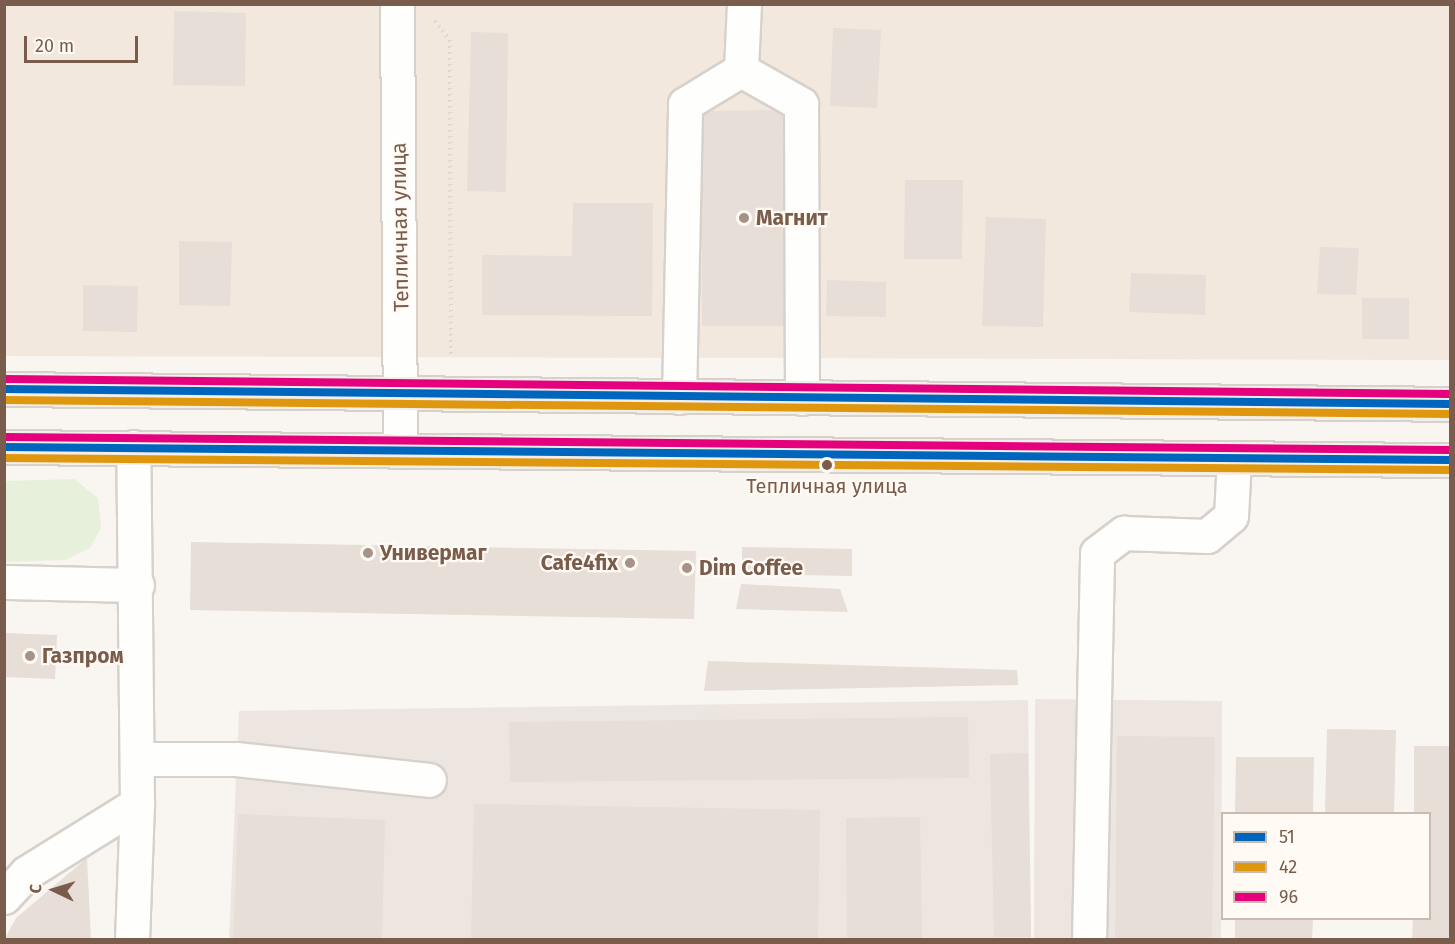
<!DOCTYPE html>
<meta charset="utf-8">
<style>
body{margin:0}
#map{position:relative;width:1455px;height:944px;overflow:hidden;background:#f9f5f0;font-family:"Fira Sans",sans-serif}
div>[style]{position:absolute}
.residential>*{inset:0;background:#f2e8de}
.industrial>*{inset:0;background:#ede5e0}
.green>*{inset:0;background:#e7f0db}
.building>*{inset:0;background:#e6ded7}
.path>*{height:4px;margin-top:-2px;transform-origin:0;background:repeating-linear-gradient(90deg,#dcd5d0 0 1.5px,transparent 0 6px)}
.roads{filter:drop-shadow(2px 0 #d7d1cb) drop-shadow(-2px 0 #d7d1cb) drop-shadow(0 2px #d7d1cb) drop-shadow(0 -2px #d7d1cb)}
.minor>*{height:33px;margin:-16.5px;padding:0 16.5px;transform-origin:16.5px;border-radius:16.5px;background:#fefefd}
.major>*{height:33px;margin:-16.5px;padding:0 16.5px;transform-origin:16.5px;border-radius:16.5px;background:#f3eee8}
.bus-1>*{height:8px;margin:-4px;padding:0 4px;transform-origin:4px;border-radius:4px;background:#0065bd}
.bus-2>*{height:8px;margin:-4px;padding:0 4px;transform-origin:4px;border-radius:4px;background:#de970f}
.bus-3>*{height:8px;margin:-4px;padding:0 4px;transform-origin:4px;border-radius:4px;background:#e5007d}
.dots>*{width:16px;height:16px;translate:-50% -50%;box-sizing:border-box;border:3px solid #fffaf3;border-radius:50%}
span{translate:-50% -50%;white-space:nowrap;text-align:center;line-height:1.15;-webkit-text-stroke:4.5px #fffaf3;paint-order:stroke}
.bus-label{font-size:20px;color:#7a5c4d}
.poi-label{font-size:21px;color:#7a5c4d;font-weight:700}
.left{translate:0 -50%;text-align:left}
.right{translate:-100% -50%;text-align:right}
.street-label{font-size:21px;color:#7a5c4d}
.frame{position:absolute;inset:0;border:6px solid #7a5c4d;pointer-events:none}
.legend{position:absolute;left:1221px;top:812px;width:210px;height:108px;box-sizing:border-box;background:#fffaf3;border:2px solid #cabbb1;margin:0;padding:8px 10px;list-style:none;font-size:18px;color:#7a5c4d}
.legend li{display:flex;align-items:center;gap:12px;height:30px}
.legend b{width:30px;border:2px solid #cabbb1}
.north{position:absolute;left:24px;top:860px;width:60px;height:60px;-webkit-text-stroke:4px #fffaf3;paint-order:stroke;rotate:274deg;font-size:16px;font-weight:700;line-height:24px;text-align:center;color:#7a5c4d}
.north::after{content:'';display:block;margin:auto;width:21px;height:27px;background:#7a5c4d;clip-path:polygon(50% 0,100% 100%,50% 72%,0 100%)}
.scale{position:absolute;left:24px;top:36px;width:114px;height:27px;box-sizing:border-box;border:3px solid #7a5c4d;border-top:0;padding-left:8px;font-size:18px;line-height:21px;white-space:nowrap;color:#7a5c4d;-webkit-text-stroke:4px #fffaf3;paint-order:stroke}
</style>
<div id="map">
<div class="residential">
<i style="clip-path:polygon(4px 5px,1450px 5px,1450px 360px,5px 356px)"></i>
</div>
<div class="industrial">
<i style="clip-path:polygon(1035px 699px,1222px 701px,1221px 939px,1034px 940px)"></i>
<i style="clip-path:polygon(1028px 700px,1031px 939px,229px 940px,239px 711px)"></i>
</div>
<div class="green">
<i style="clip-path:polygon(74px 479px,98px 498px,101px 528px,90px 548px,65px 560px,5px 562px,5px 481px)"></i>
</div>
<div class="building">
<i style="clip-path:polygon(174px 11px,246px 13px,245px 86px,173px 85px)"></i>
<i style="clip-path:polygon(833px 28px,881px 30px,877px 108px,830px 106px)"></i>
<i style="clip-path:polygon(471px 32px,508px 33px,506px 192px,467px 191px)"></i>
<i style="clip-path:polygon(786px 110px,787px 326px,702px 326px,701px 111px)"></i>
<i style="clip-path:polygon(905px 180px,963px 180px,962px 259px,904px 259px)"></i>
<i style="clip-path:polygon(573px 203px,653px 203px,652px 316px,482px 315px,482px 255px,572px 256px)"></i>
<i style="clip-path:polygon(986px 217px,1046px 219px,1043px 327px,982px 326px)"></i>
<i style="clip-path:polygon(179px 241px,232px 242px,230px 306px,179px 305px)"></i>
<i style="clip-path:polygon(1320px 247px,1359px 248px,1356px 295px,1317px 294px)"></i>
<i style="clip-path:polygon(1131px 273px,1206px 275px,1205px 315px,1129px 312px)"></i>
<i style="clip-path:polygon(827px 280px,886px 282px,886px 317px,826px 316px)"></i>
<i style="clip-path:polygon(83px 285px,138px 286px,137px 332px,83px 331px)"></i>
<i style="clip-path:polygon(1362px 298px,1409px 298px,1409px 339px,1362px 339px)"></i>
<i style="clip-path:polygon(191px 542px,696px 551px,694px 619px,190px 610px)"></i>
<i style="clip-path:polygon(742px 547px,852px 549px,852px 576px,742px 574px)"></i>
<i style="clip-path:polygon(741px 584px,840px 589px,848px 612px,736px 609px)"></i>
<i style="clip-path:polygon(4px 633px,57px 635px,55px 679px,4px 677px)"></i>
<i style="clip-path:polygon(708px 661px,1017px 670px,1018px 685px,704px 691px)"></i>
<i style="clip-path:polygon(968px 717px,969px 778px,510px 782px,509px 722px)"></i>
<i style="clip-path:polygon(1327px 729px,1396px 730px,1394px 814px,1325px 814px)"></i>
<i style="clip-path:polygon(1117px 736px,1215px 737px,1212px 940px,1115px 940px)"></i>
<i style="clip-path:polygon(1414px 746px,1450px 746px,1450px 940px,1412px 940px,1413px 918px,1430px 918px,1430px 814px,1414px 814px)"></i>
<i style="clip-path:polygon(1028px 753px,1031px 937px,994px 937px,990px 754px)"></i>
<i style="clip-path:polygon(1236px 757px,1314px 757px,1313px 814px,1235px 814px)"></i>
<i style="clip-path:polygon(474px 804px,820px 810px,818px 940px,471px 940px)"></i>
<i style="clip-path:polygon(238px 814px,385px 820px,382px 940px,233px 940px)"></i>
<i style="clip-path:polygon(920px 817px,922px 940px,847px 940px,846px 818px)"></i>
<i style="clip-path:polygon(87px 858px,91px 940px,4px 940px,16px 918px)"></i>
<i style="clip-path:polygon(1235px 918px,1313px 918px,1312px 940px,1235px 940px)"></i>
</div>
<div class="path">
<i style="left:435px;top:21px;width:24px;rotate:52deg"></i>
<i style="left:450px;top:40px;width:317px;rotate:89.8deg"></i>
</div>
<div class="roads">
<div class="minor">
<i style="left:397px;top:4px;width:446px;rotate:89.6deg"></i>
<i style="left:741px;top:70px;width:69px;rotate:29.5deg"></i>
<i style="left:801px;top:104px;width:294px;rotate:89.8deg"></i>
<i style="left:679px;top:397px;width:293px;rotate:-88.8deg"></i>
<i style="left:685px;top:104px;width:66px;rotate:-31.3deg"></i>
<i style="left:741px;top:70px;width:65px;rotate:-87.4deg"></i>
<i style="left:4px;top:582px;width:133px;rotate:1.3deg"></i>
<i style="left:137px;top:759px;width:99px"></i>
<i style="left:236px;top:759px;width:194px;rotate:6.2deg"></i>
<i style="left:4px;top:897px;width:33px;rotate:-47deg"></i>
<i style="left:26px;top:873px;width:131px;rotate:-31.9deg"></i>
<i style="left:132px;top:940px;width:136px;rotate:-87.9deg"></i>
<i style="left:137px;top:804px;width:357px;rotate:-90.6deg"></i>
<i style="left:1089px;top:940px;width:387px;rotate:-88.8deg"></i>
<i style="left:1097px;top:553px;width:34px;rotate:-37deg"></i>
<i style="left:1124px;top:533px;width:83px;rotate:2.1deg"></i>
<i style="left:1207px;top:536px;width:31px;rotate:-40deg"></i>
<i style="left:1231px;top:516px;width:58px;rotate:-87deg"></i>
</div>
<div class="major">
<i style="left:4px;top:389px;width:1446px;rotate:0.59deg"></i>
<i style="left:4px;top:447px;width:1446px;rotate:0.52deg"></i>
</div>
</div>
<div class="bus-1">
<i style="left:4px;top:389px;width:1446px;rotate:0.59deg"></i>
<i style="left:4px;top:447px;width:1446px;rotate:0.52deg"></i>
</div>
<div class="bus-2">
<i style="left:4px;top:400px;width:1446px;rotate:0.55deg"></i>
<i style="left:4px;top:458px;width:1446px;rotate:0.48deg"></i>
</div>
<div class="bus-3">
<i style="left:4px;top:379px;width:1446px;rotate:0.59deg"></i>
<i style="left:4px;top:437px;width:1446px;rotate:0.52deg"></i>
</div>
<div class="dots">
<i style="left:744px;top:218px;background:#a69286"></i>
<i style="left:827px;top:465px;background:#7a5c4d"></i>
<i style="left:368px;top:553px;background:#a69286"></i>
<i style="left:630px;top:563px;background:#a69286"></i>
<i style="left:687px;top:568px;background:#a69286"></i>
<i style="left:30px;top:656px;background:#a69286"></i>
</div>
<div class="bus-label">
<span style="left:827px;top:486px">Тепличная улица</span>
</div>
<div class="poi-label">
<span class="left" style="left:756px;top:218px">Магнит</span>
<span class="left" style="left:380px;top:553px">Универмаг</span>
<span class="right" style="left:618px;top:563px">Cafe4fix</span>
<span class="left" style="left:699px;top:568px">Dim Coffee</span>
<span class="left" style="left:42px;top:656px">Газпром</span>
</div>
<div class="street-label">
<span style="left:400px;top:227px;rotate:-91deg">Тепличная улица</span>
</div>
<div class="frame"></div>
<ul class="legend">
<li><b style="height:8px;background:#0065bd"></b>51</li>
<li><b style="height:8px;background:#de970f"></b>42</li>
<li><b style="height:8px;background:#e5007d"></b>96</li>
</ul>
<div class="north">С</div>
<div class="scale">20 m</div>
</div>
